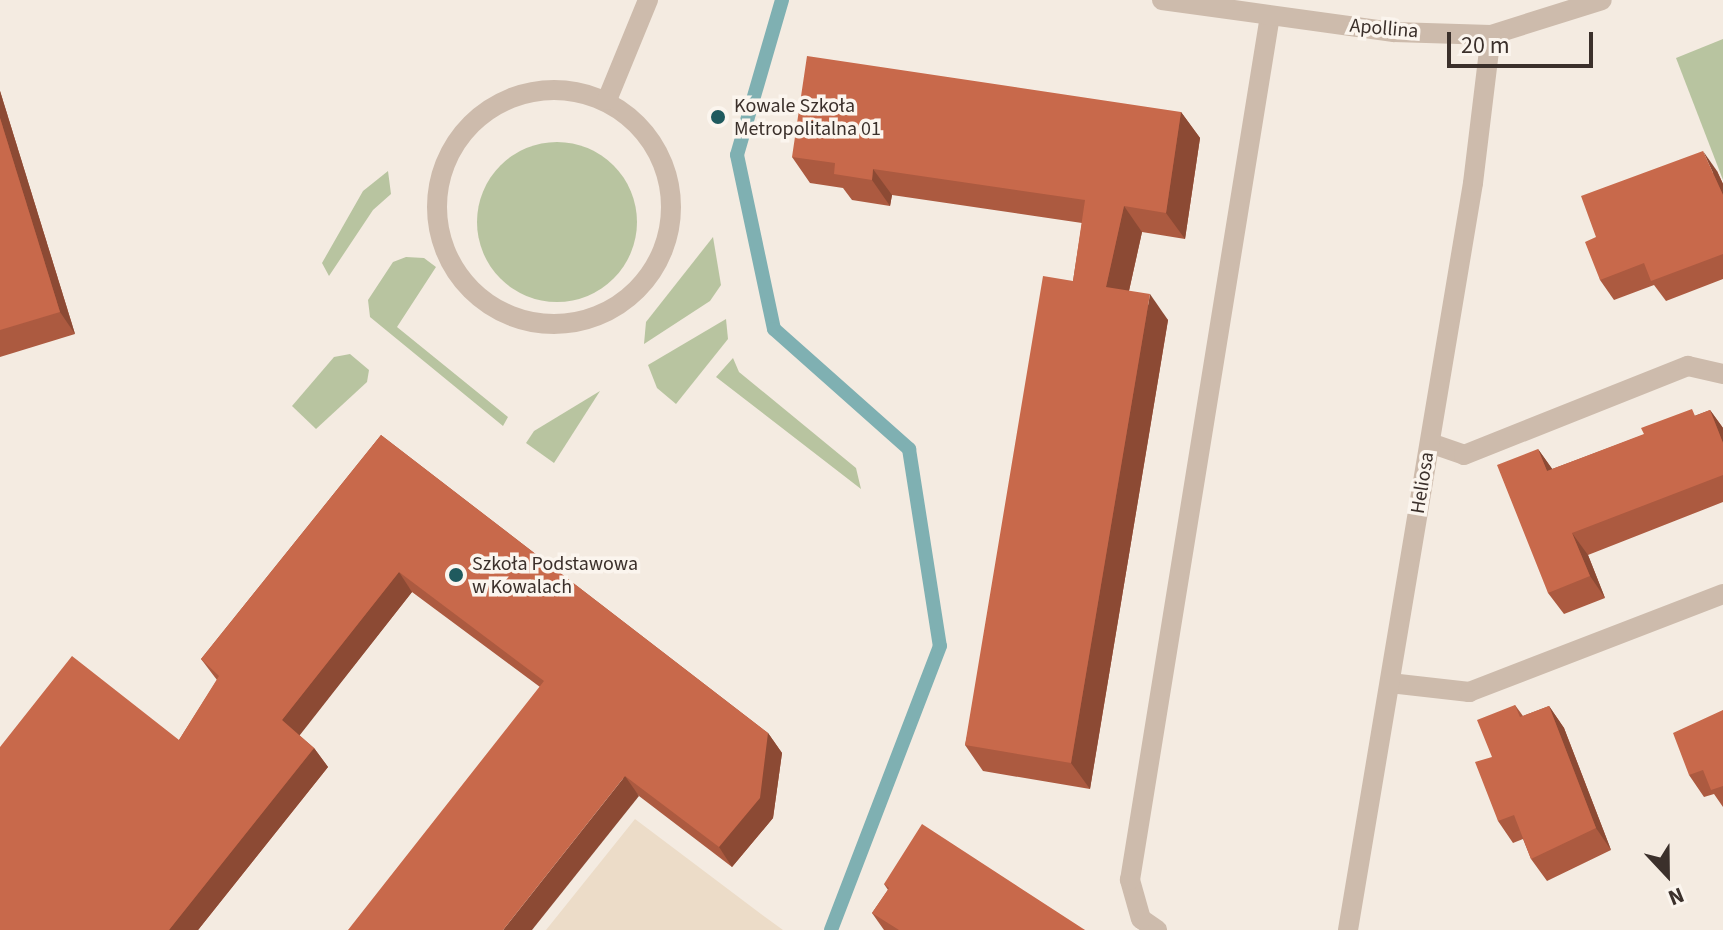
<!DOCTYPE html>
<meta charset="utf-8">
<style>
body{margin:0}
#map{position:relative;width:1723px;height:930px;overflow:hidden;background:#f4ebe1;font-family:"Source Sans 3",sans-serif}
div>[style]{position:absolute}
.green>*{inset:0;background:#b8c4a0}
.round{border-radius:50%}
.plaza>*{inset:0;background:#ecdcc8}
.stream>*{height:14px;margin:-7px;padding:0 7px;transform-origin:7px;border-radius:7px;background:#7fb0b2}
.lane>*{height:20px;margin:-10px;padding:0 10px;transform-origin:10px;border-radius:10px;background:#cdbbac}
.lane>.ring{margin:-10px;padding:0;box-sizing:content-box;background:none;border:20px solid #cdbbac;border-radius:50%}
.street>*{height:20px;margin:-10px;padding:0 10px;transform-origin:10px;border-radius:10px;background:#cdbbac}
.wall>*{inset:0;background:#ac5a40}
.shaded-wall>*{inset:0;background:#8c4a34}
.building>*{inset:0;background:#c8694b}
.dots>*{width:22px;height:22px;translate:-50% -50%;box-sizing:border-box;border:4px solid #fbf5ee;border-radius:50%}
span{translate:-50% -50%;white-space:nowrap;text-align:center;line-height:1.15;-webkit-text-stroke:7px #fbf5ee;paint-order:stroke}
.street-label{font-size:20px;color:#3b302b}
.poi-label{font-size:20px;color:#3b302b}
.left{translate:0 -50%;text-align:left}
.north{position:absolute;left:1627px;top:834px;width:80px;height:80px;-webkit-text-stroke:6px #fbf5ee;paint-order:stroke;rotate:158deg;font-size:22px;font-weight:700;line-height:32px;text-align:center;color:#3b302b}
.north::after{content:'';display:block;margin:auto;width:28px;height:36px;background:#3b302b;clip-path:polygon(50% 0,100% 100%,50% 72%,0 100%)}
.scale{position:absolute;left:1447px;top:32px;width:146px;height:36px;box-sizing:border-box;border:4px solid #3b302b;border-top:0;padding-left:10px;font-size:24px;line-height:28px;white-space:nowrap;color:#3b302b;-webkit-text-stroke:6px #fbf5ee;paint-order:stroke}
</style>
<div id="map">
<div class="green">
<i style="clip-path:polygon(1723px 39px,1723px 180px,1676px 58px)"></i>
<i class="round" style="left:477px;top:142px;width:160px;height:160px"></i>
<i style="clip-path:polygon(388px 171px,391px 194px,373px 210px,329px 276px,322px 263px,363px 191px)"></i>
<i style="clip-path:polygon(713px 237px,721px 285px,710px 301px,644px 344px,646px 322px)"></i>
<i style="clip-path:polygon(406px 257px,424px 258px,436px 267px,397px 327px,508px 417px,503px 426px,370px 317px,368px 300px,393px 262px)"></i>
<i style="clip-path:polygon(726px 319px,728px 339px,676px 404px,657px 388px,648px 365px)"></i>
<i style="clip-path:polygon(350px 354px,369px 370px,367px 382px,316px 429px,292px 406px,334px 357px)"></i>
<i style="clip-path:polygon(733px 358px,739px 372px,856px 468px,861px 489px,716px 377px)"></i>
<i style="clip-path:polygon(600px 391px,554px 463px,526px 443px,534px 431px)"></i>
</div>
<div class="plaza">
<i style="clip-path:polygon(635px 819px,761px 914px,783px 930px,546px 930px)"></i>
</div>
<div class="stream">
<i style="left:782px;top:0;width:161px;rotate:106.2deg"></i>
<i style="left:737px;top:155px;width:178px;rotate:78deg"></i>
<i style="left:774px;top:329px;width:181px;rotate:41.6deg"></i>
<i style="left:909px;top:449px;width:199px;rotate:81.1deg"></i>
<i style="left:940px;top:646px;width:304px;rotate:111deg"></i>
</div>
<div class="lane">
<i class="ring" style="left:437px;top:90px;width:214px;height:214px"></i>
<i style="left:607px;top:100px;width:108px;rotate:-67.7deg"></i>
<i style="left:1430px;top:443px;width:36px;rotate:19deg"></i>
<i style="left:1464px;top:455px;width:241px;rotate:-21.7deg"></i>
<i style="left:1688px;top:366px;width:36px;rotate:13deg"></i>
<i style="left:1390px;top:683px;width:80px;rotate:6.5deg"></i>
<i style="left:1469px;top:692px;width:272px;rotate:-21.1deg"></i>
<i style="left:1157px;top:930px;width:19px;rotate:-145deg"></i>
<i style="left:1141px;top:919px;width:41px;rotate:-105.8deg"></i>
<i style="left:1130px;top:880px;width:875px;rotate:-80.8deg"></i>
</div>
<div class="street">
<i style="left:1162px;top:0;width:234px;rotate:7.9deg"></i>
<i style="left:1394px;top:32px;width:97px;rotate:1.8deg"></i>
<i style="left:1491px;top:35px;width:116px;rotate:-17.5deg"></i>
<i style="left:1348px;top:930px;width:757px;rotate:-80.5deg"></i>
<i style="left:1473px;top:183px;width:149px;rotate:-83.1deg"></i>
</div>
<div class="wall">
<i style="clip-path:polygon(0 91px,75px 334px,0 357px)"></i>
<i style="clip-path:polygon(1181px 112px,1200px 138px,1185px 239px,1142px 232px,1129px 291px,1168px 320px,1090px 789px,983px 771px,965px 745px,1073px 281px,1082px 223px,892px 195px,890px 206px,852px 200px,843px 188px,810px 183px,792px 157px)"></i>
<i style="clip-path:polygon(1717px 171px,1723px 184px,1723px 279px,1666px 301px,1654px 285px,1614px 300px,1600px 280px,1596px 237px)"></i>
<i style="clip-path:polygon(1710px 410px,1723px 428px,1723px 502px,1588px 555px,1605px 598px,1564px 614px,1548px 593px,1538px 449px,1552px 469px)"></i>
<i style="clip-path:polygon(381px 435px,768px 733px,782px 753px,773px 818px,732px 867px,639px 796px,540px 687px,412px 592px,299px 735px,314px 748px,328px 767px,198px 930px,0 930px,179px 740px,217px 680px,201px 659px)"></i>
<i style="clip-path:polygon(1515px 705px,1523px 716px,1549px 706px,1564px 728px,1611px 850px,1547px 881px,1531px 859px,1523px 839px,1513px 843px,1498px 821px,1492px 757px)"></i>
<i style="clip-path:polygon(1723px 710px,1723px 807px,1714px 794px,1704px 797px,1689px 775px)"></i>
<i style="clip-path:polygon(884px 884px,1085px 930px,884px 930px,872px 913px,888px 890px)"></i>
</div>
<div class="shaded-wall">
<i style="clip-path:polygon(0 91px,75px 334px,60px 312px,0 118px)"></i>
<i style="clip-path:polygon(1181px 112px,1200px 138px,1185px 239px,1166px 213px)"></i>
<i style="clip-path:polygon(1703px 151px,1717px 171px,1723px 184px,1723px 195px)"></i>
<i style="clip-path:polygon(873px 169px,892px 195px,890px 206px,872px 180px)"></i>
<i style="clip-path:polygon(1124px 206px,1142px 232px,1124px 313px,1106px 287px)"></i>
<i style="clip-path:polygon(1150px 294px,1168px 320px,1090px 789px,1071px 763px)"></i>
<i style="clip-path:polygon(1710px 410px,1723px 428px,1723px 443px)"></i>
<i style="clip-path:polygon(1538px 449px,1553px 470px,1547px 471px)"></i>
<i style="clip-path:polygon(1572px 533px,1588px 555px,1605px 598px,1590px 576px)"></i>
<i style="clip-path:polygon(399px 572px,412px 592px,296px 740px,282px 720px)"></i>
<i style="clip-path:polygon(1549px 706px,1564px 728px,1611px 850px,1596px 828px)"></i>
<i style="clip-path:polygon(768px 733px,782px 753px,773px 818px,732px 867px,719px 847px)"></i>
<i style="clip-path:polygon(314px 748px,328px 767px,198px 930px,169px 930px)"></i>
<i style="clip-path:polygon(625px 776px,639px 796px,532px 930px,503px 930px)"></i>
</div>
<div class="building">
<i style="clip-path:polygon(807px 56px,1181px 112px,1166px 213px,1124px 206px,1106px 287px,1150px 294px,1071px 763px,965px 745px,1043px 276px,1073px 281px,1085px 200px,873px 169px,872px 180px,834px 174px,835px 163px,792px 157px)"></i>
<i style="clip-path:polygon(0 118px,60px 312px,0 330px)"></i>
<i style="clip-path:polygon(1703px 151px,1723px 195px,1723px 254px,1651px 281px,1644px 263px,1600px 280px,1585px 242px,1596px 237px,1581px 196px)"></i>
<i style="clip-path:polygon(1692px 409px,1695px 416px,1710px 410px,1723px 443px,1723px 475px,1572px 533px,1590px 576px,1548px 593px,1497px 465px,1538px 449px,1547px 471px,1644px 434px,1641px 428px)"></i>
<i style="clip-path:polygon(381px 435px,768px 733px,760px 798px,719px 847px,625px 776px,503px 930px,348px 930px,544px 681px,399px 572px,282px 720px,314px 748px,169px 930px,0 930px,0 747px,72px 656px,179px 740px,219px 676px,201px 659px)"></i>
<i style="clip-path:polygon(1515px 705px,1520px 717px,1549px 706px,1596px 828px,1531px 859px,1514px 815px,1498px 821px,1475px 762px,1492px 757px,1477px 720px)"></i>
<i style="clip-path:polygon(1723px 710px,1723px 786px,1711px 790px,1703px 770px,1689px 775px,1673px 733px)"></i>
<i style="clip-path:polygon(922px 824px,1085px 930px,899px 930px,872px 913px,889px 888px,884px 884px)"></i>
</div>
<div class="dots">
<i style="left:718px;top:117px;background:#1f5a5e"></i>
<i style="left:456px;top:575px;background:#1f5a5e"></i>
</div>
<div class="street-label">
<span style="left:1384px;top:29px;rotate:5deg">Apollina</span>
<span style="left:1423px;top:483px;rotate:-81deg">Heliosa</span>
</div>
<div class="poi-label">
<span class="left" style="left:734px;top:118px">Kowale Szkoła<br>Metropolitalna 01</span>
<span class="left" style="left:472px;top:576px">Szkoła Podstawowa<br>w Kowalach</span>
</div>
<div class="north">N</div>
<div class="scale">20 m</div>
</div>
